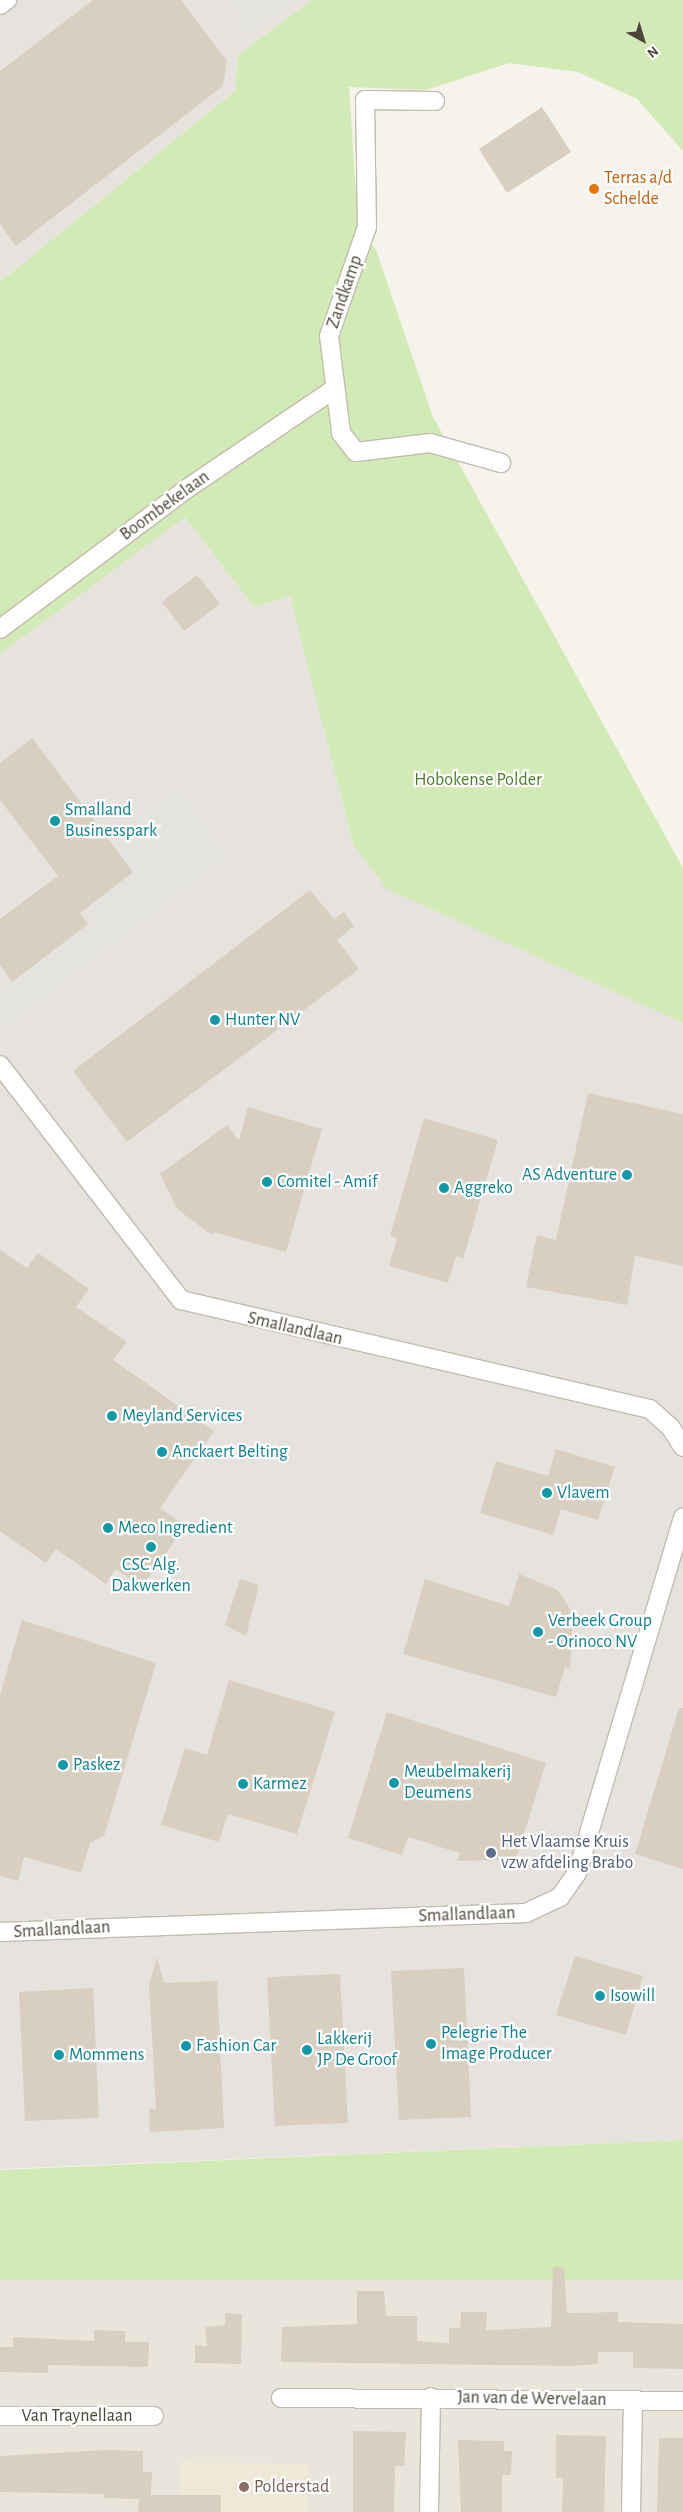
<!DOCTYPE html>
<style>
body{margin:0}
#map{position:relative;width:683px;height:2512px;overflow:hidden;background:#f6f3ec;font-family:"Alegreya Sans",sans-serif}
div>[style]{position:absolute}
.residential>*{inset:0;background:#eae5da}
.industrial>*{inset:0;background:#e6e2dd}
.education>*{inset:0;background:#efe8d6}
.green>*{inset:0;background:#d2eab5}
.parking>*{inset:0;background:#e5e3e0}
.building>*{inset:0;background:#d8cfc1}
.roads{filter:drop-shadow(1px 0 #c2bbae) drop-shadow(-1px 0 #c2bbae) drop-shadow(0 1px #c2bbae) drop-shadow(0 -1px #c2bbae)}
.minor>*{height:18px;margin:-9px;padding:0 9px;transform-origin:9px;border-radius:9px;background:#fff}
.dots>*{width:14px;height:14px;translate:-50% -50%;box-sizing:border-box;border:2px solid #fff;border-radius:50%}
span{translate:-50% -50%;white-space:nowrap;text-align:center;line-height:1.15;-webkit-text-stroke:4.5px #fff;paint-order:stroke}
.food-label{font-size:18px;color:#c56008}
.left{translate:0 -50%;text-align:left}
.street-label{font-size:18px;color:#4b4439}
.park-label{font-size:18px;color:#4a7f2a}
.culture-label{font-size:18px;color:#0d838f}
.right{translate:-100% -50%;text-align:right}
.service-label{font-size:18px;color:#4e5e75}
.education-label{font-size:18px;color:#785e54}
.north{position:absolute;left:618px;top:15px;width:50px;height:50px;-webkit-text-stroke:4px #fff;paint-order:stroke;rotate:141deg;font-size:14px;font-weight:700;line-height:20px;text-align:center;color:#4b4439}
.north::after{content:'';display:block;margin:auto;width:18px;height:22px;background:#4b4439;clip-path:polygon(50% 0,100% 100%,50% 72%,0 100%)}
</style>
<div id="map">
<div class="residential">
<i style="clip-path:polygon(0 2280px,683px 2280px,683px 2512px,0 2512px)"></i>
</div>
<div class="industrial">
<i style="clip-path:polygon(0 0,312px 0,238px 55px,235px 91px,0 282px)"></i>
<i style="clip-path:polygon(184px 516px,254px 607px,290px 596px,353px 844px,387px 889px,683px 1023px,683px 2140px,0 2169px,0 654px)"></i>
</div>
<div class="education">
<i style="clip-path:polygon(181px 2462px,309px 2464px,306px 2512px,180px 2512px)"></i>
</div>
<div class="green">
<i style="clip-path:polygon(312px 0,683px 0,683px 151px,637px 99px,578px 72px,509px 63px,426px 90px,349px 87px,358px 224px,376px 250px,433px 417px,683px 868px,683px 1023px,387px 889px,353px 844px,290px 596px,254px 607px,185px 517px,0 654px,0 282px,235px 91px,238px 55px)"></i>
<i style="clip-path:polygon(683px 2140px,683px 2280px,0 2280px,0 2170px)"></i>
</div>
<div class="parking">
<i style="clip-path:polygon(231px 0,295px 0,243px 40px)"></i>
<i style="clip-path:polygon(179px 788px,228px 856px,3px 1030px,0 994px,94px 922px,87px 911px,133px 872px,109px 840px)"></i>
</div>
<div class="building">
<i style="clip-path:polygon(93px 0,181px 0,227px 61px,223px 86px,16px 246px,0 224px,0 71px)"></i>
<i style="clip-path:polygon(542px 107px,571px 152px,507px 193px,479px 149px)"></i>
<i style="clip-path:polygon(197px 575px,220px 604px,184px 631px,162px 602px)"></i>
<i style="clip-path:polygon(32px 738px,133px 872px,80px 913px,88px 924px,12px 982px,0 965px,0 919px,58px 876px,0 800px,0 763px)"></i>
<i style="clip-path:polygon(310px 890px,334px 919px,344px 912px,354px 926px,337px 940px,359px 969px,127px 1142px,73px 1071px)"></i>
<i style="clip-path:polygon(588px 1093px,683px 1114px,683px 1266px,635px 1256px,627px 1305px,526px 1287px,537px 1235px,556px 1240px)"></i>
<i style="clip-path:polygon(248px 1107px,322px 1129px,286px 1252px,213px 1232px,212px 1235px,177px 1209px,160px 1174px,227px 1125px,239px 1140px)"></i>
<i style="clip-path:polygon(424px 1118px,498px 1140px,463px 1259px,456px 1256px,448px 1283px,389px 1266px,397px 1238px,390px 1236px)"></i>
<i style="clip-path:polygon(0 1250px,27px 1268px,38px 1253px,89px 1289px,76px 1307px,127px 1342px,113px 1360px,214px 1431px,160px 1508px,185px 1526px,142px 1587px,116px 1569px,106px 1584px,56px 1549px,46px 1563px,0 1531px)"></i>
<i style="clip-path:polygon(556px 1449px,615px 1467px,598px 1520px,561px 1509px,553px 1535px,480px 1513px,496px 1461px,548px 1476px)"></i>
<i style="clip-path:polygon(519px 1574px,558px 1590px,573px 1614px,570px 1669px,565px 1667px,556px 1697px,403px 1654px,425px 1579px,509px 1606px)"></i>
<i style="clip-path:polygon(240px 1579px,259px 1585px,246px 1636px,225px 1625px)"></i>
<i style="clip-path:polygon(22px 1620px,156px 1663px,104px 1836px,90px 1843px,81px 1873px,24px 1857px,18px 1881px,0 1876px,0 1695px)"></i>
<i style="clip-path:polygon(229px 1680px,335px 1712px,297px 1834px,228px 1814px,219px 1842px,161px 1825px,185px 1748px,207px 1755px)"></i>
<i style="clip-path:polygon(679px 1708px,683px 1708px,683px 1869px,635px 1854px)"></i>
<i style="clip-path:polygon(387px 1712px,546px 1763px,516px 1859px,457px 1861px,460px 1853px,408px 1837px,402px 1855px,348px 1838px)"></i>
<i style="clip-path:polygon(575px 1956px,643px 1976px,626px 2035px,556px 2015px)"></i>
<i style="clip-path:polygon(157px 1957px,164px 1983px,217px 1981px,224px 2128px,150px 2132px,149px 2109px,156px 2109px,149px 1984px)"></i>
<i style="clip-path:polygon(464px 1968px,471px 2117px,399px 2120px,391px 1971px)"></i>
<i style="clip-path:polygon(340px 1974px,348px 2123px,275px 2126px,267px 1977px)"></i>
<i style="clip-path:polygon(93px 1988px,99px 2118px,25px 2121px,19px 1992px)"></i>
<i style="clip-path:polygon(553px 2267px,564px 2267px,567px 2313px,618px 2312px,618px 2322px,683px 2324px,683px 2369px,633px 2368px,633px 2352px,598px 2352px,598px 2364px,573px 2366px,281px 2362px,282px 2327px,357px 2324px,357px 2291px,384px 2291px,386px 2316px,417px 2316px,417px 2341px,449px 2343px,449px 2328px,460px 2328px,461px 2312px,487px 2312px,486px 2330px,551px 2327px)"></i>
<i style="clip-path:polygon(225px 2313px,242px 2314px,241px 2364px,195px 2363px,195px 2345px,207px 2346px,205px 2327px,225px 2325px)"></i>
<i style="clip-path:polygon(94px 2330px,125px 2331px,125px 2342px,149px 2342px,148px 2367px,48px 2365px,48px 2373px,0 2372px,0 2347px,13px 2347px,13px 2337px,94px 2341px)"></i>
<i style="clip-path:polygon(353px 2431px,406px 2432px,404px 2466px,395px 2466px,394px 2512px,353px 2512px)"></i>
<i style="clip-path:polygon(556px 2435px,606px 2436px,604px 2512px,562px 2512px,563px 2478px,556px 2478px)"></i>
<i style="clip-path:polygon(659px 2438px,683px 2438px,683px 2512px,657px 2512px)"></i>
<i style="clip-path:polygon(458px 2440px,504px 2441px,504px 2451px,512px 2451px,511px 2475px,502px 2475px,502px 2512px,461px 2512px)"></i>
<i style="clip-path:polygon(106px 2450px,143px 2451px,143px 2472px,152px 2472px,151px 2495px,221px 2495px,221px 2512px,138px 2512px,139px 2499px,104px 2498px,104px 2494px,0 2492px,0 2456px)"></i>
</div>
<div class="roads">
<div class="minor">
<i style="left:0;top:5px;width:9px;rotate:-36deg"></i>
<i style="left:435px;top:101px;width:70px;rotate:-179.2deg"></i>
<i style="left:365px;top:100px;width:127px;rotate:89.1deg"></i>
<i style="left:367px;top:227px;width:115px;rotate:109.2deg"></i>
<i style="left:329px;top:336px;width:98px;rotate:82.9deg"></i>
<i style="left:341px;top:433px;width:24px;rotate:52deg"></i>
<i style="left:356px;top:452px;width:75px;rotate:-6.9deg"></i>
<i style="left:430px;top:443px;width:74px;rotate:15.7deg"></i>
<i style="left:0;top:629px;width:231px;rotate:-36.9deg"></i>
<i style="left:185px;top:490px;width:180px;rotate:-34.1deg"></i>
<i style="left:0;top:1065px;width:297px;rotate:52.4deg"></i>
<i style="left:181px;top:1300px;width:481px;rotate:13.1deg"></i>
<i style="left:650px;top:1409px;width:28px;rotate:42deg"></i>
<i style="left:671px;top:1428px;width:22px;rotate:58deg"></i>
<i style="left:0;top:1932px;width:526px;rotate:-2.07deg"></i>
<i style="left:526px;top:1913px;width:38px;rotate:-25deg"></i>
<i style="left:560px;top:1897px;width:29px;rotate:-55deg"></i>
<i style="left:577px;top:1873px;width:371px;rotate:-73.4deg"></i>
<i style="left:281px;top:2398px;width:402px;rotate:0.4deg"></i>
<i style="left:0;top:2416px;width:154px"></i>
<i style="left:429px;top:2512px;width:115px;rotate:-89deg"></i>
<i style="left:631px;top:2512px;width:112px;rotate:-89deg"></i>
</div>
</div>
<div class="dots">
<i style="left:594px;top:189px;background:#e8710a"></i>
<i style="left:55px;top:821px;background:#0f9aa8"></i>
<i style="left:215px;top:1020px;background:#0f9aa8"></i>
<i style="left:627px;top:1175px;background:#0f9aa8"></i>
<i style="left:267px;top:1182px;background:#0f9aa8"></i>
<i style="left:444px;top:1188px;background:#0f9aa8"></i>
<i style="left:112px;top:1416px;background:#0f9aa8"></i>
<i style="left:162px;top:1452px;background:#0f9aa8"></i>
<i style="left:547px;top:1493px;background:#0f9aa8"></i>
<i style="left:108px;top:1528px;background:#0f9aa8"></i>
<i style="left:151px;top:1547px;background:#0f9aa8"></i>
<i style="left:538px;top:1632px;background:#0f9aa8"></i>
<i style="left:63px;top:1765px;background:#0f9aa8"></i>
<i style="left:394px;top:1783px;background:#0f9aa8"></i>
<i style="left:243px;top:1784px;background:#0f9aa8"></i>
<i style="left:491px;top:1853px;background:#5c6f8a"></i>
<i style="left:600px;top:1996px;background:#0f9aa8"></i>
<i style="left:431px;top:2044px;background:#0f9aa8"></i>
<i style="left:186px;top:2046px;background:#0f9aa8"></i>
<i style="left:307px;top:2050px;background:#0f9aa8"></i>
<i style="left:59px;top:2055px;background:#0f9aa8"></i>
<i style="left:244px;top:2487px;background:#8d6e63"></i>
</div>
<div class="food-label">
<span class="left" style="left:604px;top:189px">Terras a/d<br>Schelde</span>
</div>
<div class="street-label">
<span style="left:345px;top:292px;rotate:-71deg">Zandkamp</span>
<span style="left:165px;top:506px;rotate:-36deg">Boombekelaan</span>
<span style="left:295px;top:1329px;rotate:13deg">Smallandlaan</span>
<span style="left:467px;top:1915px;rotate:-2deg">Smallandlaan</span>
<span style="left:62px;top:1930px;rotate:-3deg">Smallandlaan</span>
<span style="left:532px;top:2399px;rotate:1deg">Jan van de Wervelaan</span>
<span style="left:77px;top:2416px">Van Traynellaan</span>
</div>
<div class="park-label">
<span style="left:478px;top:780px">Hobokense Polder</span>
</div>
<div class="culture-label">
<span class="left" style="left:65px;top:821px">Smalland<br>Businesspark</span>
<span class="left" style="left:225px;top:1020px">Hunter NV</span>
<span class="right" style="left:617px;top:1175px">AS Adventure</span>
<span class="left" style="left:277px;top:1182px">Comitel - Amif</span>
<span class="left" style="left:454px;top:1188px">Aggreko</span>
<span class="left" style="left:122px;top:1416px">Meyland Services</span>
<span class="left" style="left:172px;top:1452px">Anckaert Belting</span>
<span class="left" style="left:557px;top:1493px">Vlavem</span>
<span class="left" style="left:118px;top:1528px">Meco Ingredient</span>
<span style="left:151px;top:1576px">CSC Alg.<br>Dakwerken</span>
<span class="left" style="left:548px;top:1632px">Verbeek Group<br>- Orinoco NV</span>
<span class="left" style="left:73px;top:1765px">Paskez</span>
<span class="left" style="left:404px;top:1783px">Meubelmakerij<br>Deumens</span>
<span class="left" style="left:253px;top:1784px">Karmez</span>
<span class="left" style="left:610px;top:1996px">Isowill</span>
<span class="left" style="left:441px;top:2044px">Pelegrie The<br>Image Producer</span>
<span class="left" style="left:317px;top:2050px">Lakkerij<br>JP De Groof</span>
<span class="left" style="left:196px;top:2046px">Fashion Car</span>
<span class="left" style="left:69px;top:2055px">Mommens</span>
</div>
<div class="service-label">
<span class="left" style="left:501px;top:1853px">Het Vlaamse Kruis<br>vzw afdeling Brabo</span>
</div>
<div class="education-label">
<span class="left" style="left:254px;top:2487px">Polderstad</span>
</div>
<div class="north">N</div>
</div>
